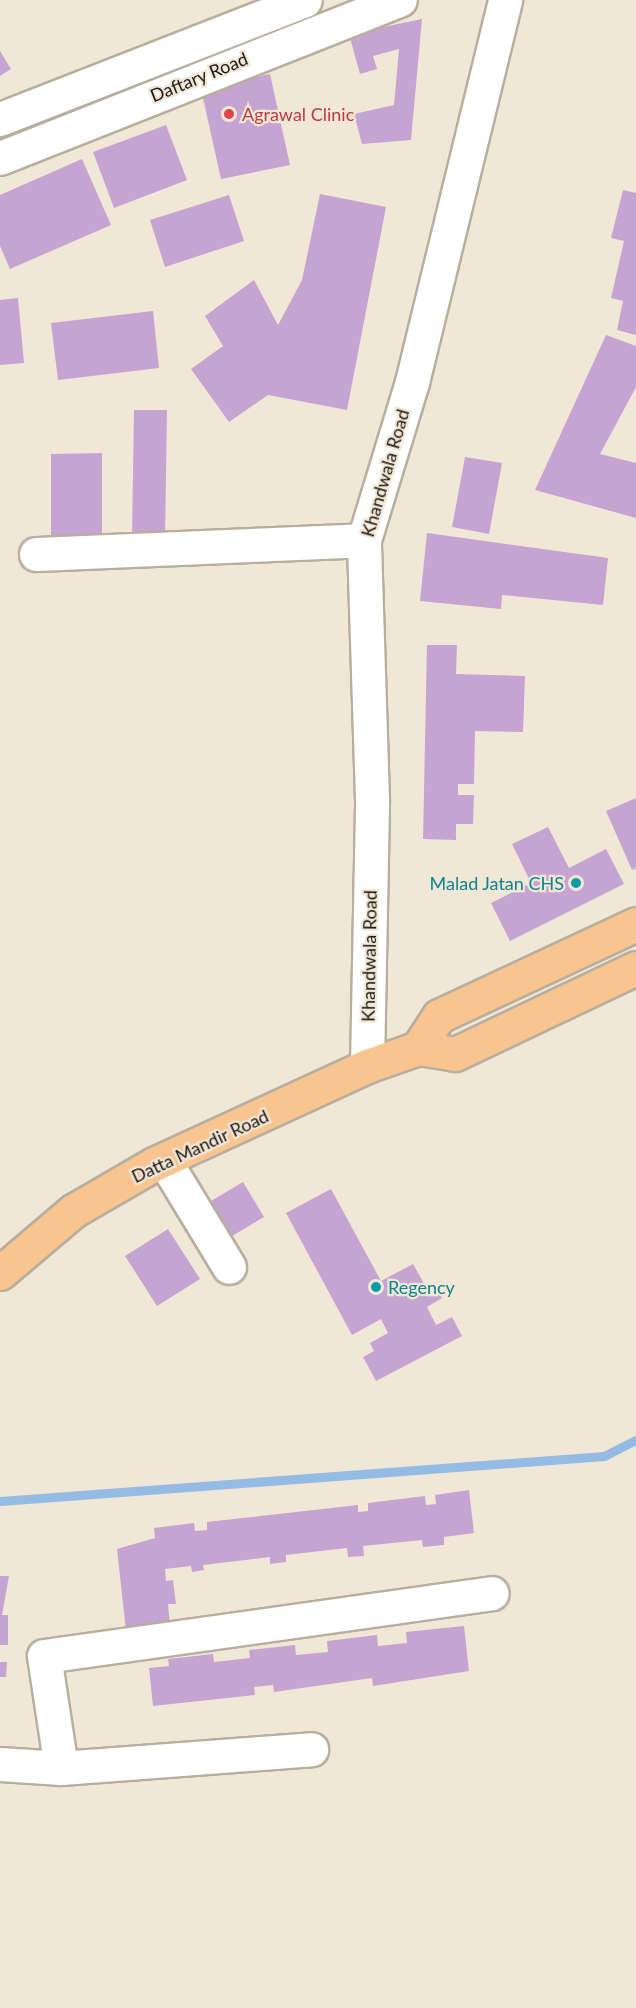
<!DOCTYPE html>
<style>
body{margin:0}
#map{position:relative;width:636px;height:2008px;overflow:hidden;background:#f1e7d7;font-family:Lato,sans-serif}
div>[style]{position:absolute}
.stream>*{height:9px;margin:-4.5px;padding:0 4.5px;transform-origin:4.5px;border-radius:4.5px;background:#93bbe4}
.building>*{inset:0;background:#c6a4d1}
.roads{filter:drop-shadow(2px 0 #b7ae9e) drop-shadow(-2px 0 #b7ae9e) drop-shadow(0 2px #b7ae9e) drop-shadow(0 -2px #b7ae9e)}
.minor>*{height:33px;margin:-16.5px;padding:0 16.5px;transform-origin:16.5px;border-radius:16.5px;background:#fff}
.major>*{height:33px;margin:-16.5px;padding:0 16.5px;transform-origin:16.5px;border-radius:16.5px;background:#f8c591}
.dots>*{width:16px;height:16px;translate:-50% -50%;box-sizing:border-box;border:3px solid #f1e7d7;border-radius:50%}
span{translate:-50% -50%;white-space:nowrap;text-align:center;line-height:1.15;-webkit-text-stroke:4.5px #f1e7d7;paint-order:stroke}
.street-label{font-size:18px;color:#1c1813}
.health-label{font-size:18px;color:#be3a42}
.left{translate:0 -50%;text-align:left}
.culture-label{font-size:18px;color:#0d838f}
.right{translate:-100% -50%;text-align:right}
</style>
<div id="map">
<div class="stream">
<i style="left:0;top:1501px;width:606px;rotate:-4.26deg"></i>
<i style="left:604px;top:1456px;width:36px;rotate:-27deg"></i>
</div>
<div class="building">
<i style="clip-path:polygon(422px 19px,411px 140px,362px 144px,354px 114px,394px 105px,399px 49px,373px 56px,377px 69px,360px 74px,349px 34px)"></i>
<i style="clip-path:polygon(0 51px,11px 69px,0 76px)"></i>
<i style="clip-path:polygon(270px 74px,290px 165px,221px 179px,201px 89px)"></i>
<i style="clip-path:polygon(166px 125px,187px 180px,114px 208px,93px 152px)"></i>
<i style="clip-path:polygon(82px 159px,111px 225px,10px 269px,0 246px,0 195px)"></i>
<i style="clip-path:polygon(623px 190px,636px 193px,636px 335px,617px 330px,623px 301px,611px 298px,624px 241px,611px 238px)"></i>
<i style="clip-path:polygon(320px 194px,386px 207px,347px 410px,268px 395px,229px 422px,191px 369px,223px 346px,205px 316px,254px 280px,278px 325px,302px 280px)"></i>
<i style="clip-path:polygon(229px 195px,244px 241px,165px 267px,150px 220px)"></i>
<i style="clip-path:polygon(18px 298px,24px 363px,0 365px,0 300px)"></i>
<i style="clip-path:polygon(153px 311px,159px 368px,58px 380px,51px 323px)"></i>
<i style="clip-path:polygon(606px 335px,636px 346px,636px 387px,600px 454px,636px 463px,636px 518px,535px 490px)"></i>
<i style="clip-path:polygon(134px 410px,167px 410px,165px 538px,132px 537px)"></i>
<i style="clip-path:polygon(102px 453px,102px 538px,51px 538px,51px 454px)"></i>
<i style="clip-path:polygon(465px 457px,502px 463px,489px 534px,452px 527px)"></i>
<i style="clip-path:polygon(427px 533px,608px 558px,603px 605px,502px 595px,501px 609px,420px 601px)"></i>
<i style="clip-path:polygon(427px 645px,457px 645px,456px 674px,525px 676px,523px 732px,475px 731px,474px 784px,458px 784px,458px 795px,474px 795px,473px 824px,456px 824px,456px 840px,423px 839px)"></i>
<i style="clip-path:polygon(636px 798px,636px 868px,632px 870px,606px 811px)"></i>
<i style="clip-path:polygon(548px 827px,569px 868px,606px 849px,624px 884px,510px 941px,491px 903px,531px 883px,512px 844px)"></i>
<i style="clip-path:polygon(243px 1182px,264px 1217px,227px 1239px,206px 1204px)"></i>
<i style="clip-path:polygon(331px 1189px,381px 1281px,413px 1264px,427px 1289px,435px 1285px,442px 1298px,427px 1307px,436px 1325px,452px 1317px,462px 1336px,376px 1381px,363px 1357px,374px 1351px,370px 1343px,388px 1333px,381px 1319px,352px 1335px,286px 1213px)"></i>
<i style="clip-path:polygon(168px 1229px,200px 1279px,157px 1306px,125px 1256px)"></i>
<i style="clip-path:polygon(469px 1490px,474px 1533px,444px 1537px,444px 1545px,423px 1547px,422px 1540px,363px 1546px,364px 1556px,348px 1557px,347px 1548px,286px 1555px,286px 1562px,270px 1564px,270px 1557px,203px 1565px,204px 1570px,192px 1572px,191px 1566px,165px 1569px,166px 1581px,173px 1580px,176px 1604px,168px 1604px,170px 1626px,126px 1631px,117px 1549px,155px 1538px,154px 1528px,194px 1523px,195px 1531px,207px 1530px,207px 1522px,358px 1505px,358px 1512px,368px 1511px,368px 1503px,425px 1496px,426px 1505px,436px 1504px,435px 1495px)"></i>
<i style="clip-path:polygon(0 1576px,9px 1576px,2px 1615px,8px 1615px,8px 1645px,0 1645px)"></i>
<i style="clip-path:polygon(464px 1626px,469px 1671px,373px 1686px,372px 1678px,274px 1692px,273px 1685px,254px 1687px,255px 1695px,153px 1706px,149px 1668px,169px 1666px,168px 1659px,213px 1654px,214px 1662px,250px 1658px,249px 1650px,295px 1645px,296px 1655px,328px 1652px,327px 1641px,377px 1635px,378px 1646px,407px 1643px,406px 1632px)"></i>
<i style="clip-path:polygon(0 1662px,7px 1662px,6px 1677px,0 1677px)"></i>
</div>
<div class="roads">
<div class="minor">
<i style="left:0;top:119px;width:327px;rotate:-21.3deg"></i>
<i style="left:0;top:158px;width:430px;rotate:-21.6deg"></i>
<i style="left:36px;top:554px;width:328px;rotate:-2.4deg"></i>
<i style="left:367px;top:1066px;width:267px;rotate:-88.9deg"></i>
<i style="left:372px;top:799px;width:259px;rotate:-91.8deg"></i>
<i style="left:364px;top:540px;width:165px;rotate:-73.1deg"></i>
<i style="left:412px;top:382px;width:393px;rotate:-76.3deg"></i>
<i style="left:164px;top:1160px;width:125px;rotate:58.7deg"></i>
<i style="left:0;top:1764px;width:61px;rotate:3.8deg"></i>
<i style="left:61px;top:1768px;width:251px;rotate:-4.3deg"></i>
<i style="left:61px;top:1768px;width:113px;rotate:-98.6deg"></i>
<i style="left:44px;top:1656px;width:452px;rotate:-8deg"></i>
</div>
<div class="major">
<i style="left:418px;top:1048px;width:38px;rotate:-57deg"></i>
<i style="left:439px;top:1016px;width:217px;rotate:-25deg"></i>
<i style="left:0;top:1273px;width:96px;rotate:-40.3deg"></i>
<i style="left:73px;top:1211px;width:94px;rotate:-30.1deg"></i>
<i style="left:154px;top:1164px;width:234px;rotate:-24.7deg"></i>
<i style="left:367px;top:1066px;width:54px;rotate:-19.4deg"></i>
<i style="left:418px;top:1048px;width:37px;rotate:9deg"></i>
<i style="left:455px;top:1054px;width:200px;rotate:-25.4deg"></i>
</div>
</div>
<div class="dots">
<i style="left:229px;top:114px;background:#e0444e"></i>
<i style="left:576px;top:883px;background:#0f9aa8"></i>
<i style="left:376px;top:1287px;background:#0f9aa8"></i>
</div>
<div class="street-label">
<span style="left:199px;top:77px;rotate:-22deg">Daftary Road</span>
<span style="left:385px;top:473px;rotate:-74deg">Khandwala Road</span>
<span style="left:369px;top:956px;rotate:-89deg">Khandwala Road</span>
<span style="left:200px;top:1146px;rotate:-25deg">Datta Mandir Road</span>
</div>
<div class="health-label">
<span class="left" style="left:242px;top:114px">Agrawal Clinic</span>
</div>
<div class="culture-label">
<span class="right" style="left:564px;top:883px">Malad Jatan CHS</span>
<span class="left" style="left:388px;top:1287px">Regency</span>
</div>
</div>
